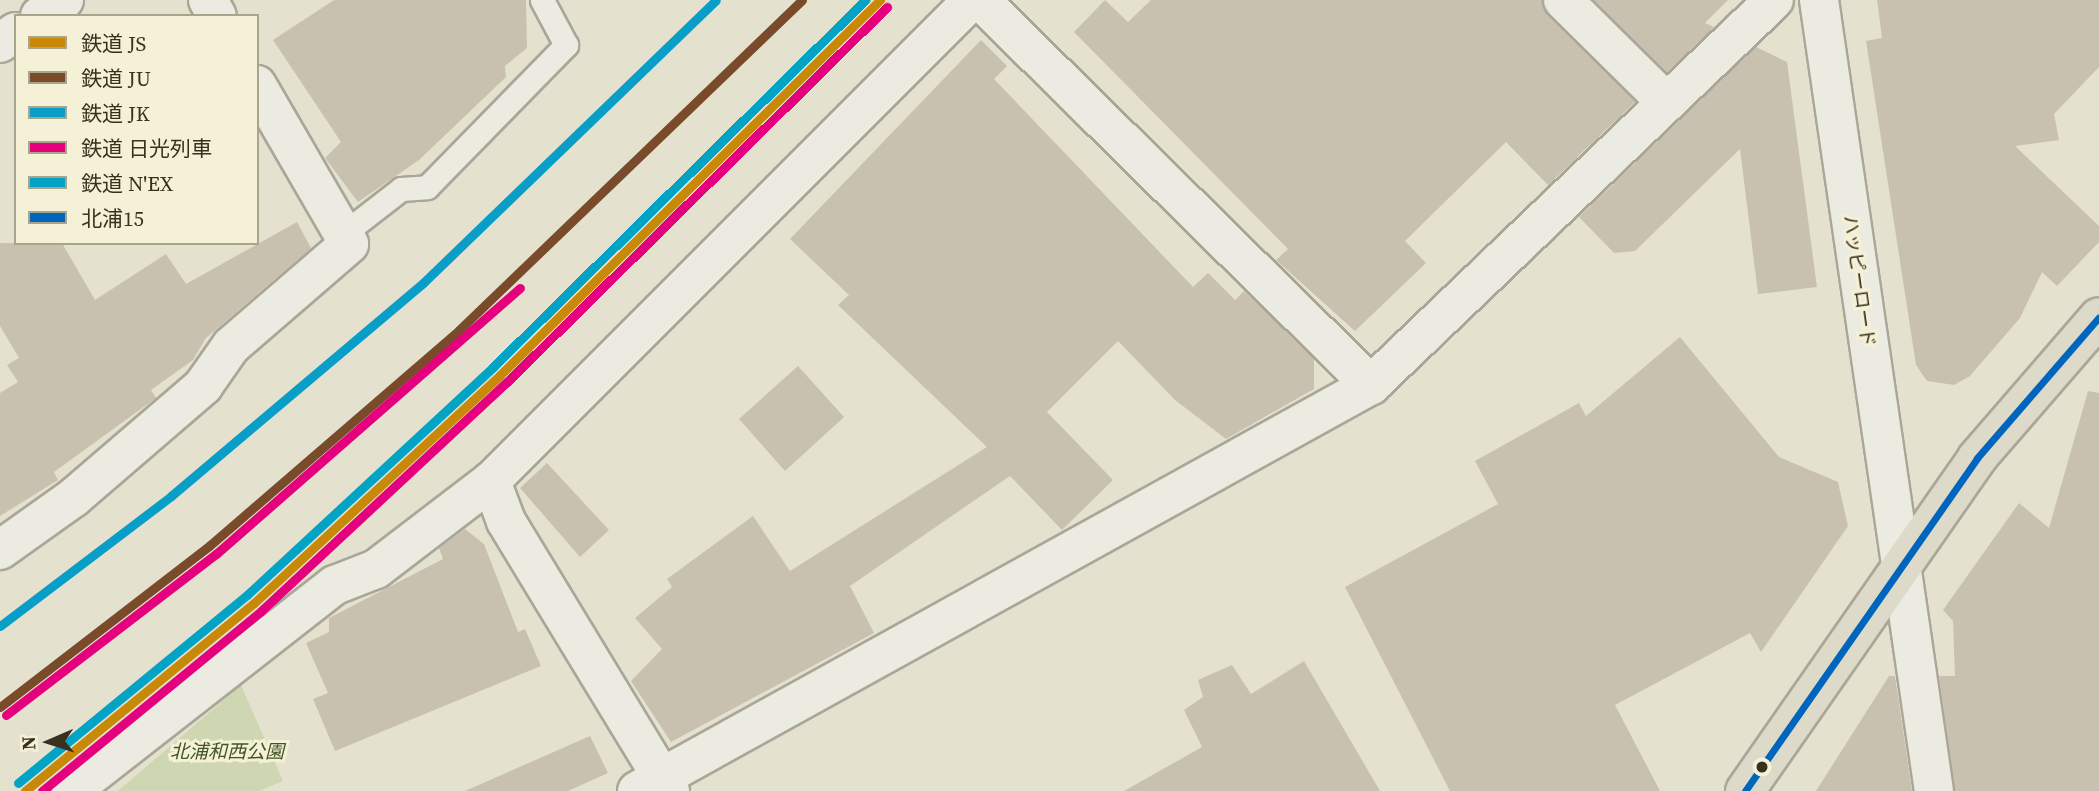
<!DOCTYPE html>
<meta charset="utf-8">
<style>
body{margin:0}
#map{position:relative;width:2099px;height:791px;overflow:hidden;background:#e4e2cf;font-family:"Source Serif 4","Noto Sans JP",serif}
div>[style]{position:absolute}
.green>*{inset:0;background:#cfd6b2}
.building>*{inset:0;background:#c8c1b0}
.roads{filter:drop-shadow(2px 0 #aaa698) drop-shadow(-2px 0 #aaa698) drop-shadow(0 2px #aaa698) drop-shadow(0 -2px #aaa698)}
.service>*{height:23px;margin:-11.5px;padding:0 11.5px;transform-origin:11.5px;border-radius:11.5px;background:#ecebe1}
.minor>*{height:38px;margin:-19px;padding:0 19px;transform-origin:19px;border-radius:19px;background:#ecebe1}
.trunk>*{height:38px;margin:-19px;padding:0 19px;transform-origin:19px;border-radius:19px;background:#dedac9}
.bus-1>*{height:7px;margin:-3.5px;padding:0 3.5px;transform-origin:3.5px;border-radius:3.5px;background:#0065bd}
.rail-1>*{height:9px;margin:-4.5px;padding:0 4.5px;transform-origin:4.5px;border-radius:4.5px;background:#c88808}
.rail-2>*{height:9px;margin:-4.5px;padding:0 4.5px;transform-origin:4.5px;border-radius:4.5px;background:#7a4b2a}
.rail-3>*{height:9px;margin:-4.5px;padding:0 4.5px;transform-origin:4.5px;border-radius:4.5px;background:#099ec7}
.rail-4>*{height:9px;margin:-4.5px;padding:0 4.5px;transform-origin:4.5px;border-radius:4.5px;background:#e5007d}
.rail-5>*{height:9px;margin:-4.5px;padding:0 4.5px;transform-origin:4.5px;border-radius:4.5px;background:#03a3c5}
.dots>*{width:19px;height:19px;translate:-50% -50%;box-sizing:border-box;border:4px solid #f5f1d6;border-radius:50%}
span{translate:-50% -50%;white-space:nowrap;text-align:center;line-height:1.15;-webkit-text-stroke:6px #f5f1d6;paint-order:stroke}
.street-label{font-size:19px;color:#393020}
.park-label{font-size:19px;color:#415527;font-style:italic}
.legend{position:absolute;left:14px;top:14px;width:245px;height:231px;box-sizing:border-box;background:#f5f1d6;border:2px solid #aaa48d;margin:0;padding:9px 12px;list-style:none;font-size:21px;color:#393020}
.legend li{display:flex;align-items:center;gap:14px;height:35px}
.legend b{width:35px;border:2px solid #aaa48d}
.north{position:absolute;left:14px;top:707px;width:70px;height:70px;-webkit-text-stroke:5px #f5f1d6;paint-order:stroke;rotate:267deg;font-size:19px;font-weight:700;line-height:28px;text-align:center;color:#393020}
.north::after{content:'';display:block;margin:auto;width:24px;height:32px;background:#393020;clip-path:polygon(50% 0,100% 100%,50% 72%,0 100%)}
</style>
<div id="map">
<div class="green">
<i style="clip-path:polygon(241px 685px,283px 781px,259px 791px,118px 791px)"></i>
</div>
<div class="building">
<i style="clip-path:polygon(334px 0,526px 0,527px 48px,505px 66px,506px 77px,419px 160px,358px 202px,325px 158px,341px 142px,273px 40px)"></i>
<i style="clip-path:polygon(1105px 0,1128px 22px,1151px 0,1542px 0,1548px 16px,1635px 102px,1548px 185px,1506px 142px,1405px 241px,1426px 263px,1355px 331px,1276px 260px,1288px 249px,1074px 32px)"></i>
<i style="clip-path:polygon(1594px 0,1728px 0,1705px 23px,1714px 27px,1667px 72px)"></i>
<i style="clip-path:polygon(1877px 0,2099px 0,2099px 67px,2054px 114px,2059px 140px,2015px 146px,2099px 226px,2099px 242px,2057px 286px,2042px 272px,2020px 318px,1970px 376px,1954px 385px,1927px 381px,1916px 365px,1866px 41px,1882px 38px)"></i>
<i style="clip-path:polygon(981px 40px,1007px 66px,994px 79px,1193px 287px,1208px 273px,1235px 300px,1244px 291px,1314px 359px,1314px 389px,1226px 439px,1175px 400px,1118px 341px,1047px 412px,1113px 480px,1062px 530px,1010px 476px,850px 586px,874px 633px,671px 742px,631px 681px,662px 649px,635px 618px,672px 587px,667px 579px,753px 516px,790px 571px,987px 447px,838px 305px,849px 295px,790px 239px)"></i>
<i style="clip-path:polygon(1756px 47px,1787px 62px,1817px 287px,1758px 294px,1740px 149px,1635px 251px,1614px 253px,1579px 217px)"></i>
<i style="clip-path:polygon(297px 222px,311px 248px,206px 338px,193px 360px,151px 390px,156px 398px,54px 472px,58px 480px,0 516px,0 393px,18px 382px,7px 365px,19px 358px,0 326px,0 243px,62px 243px,95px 300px,166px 254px,186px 284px)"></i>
<i style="clip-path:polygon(1680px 337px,1779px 457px,1838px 482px,1848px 526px,1761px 652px,1750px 633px,1615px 705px,1660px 791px,1450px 791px,1345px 587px,1498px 504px,1475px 461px,1579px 403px,1586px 416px)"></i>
<i style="clip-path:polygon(798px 366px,844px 417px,785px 471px,739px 419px)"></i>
<i style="clip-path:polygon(2088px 391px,2099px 393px,2099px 791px,1955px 791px,1939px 676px,1955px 676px,1953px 621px,1943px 610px,2019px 503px,2049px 528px)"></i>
<i style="clip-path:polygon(547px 463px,609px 530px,580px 557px,520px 488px)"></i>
<i style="clip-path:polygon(465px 529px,484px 544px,518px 632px,525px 629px,541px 666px,335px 751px,313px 699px,328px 693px,306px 643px,329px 632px,329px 618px,443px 559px,439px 548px)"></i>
<i style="clip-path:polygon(1304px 661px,1380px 791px,1124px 791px,1202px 747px,1184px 710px,1203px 697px,1198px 680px,1232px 665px,1251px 694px)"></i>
<i style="clip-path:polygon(1889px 676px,1895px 676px,1912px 791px,1816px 791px)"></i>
<i style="clip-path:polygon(590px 736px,608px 773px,568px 791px,465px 791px)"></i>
</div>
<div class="roads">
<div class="service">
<i style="left:343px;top:234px;width:73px;rotate:-37.8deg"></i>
<i style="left:401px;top:189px;width:26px;rotate:-4deg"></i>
<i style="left:427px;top:187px;width:199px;rotate:-45.6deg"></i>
<i style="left:566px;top:45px;width:51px;rotate:-118.1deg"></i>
</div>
<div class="minor">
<i style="left:208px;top:0;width:18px;rotate:61deg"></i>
<i style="left:980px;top:0;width:549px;rotate:44.56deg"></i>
<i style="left:1563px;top:0;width:145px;rotate:44.7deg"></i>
<i style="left:1819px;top:0;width:799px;rotate:81.73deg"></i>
<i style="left:40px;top:16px;width:29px;rotate:-34deg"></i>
<i style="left:0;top:43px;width:19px;rotate:-35deg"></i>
<i style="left:0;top:550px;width:90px;rotate:-35.5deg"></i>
<i style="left:73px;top:498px;width:172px;rotate:-40.7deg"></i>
<i style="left:203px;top:386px;width:49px;rotate:-55deg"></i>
<i style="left:231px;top:346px;width:156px;rotate:-40.8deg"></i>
<i style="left:349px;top:244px;width:184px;rotate:-120.1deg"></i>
<i style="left:71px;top:791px;width:335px;rotate:-38deg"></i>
<i style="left:335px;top:585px;width:44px;rotate:-21.3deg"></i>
<i style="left:376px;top:569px;width:145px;rotate:-37.4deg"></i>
<i style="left:637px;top:791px;width:839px;rotate:-28.95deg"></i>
<i style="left:1371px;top:385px;width:557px;rotate:-43.69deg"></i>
<i style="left:670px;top:791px;width:316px;rotate:-121.3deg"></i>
<i style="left:506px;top:521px;width:43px;rotate:-110.6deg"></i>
<i style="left:491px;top:481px;width:680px;rotate:-45deg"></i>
</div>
<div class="trunk">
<i style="left:1745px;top:791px;width:406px;rotate:-55.1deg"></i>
<i style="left:1977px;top:458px;width:186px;rotate:-49.1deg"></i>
</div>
</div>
<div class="bus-1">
<i style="left:1745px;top:791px;width:406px;rotate:-55.1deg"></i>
<i style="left:1977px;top:458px;width:186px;rotate:-49.1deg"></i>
</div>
<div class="rail-1">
<i style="left:25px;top:791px;width:296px;rotate:-39.4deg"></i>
<i style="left:254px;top:603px;width:335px;rotate:-42.8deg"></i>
<i style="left:500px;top:375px;width:534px;rotate:-44.62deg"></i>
</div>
<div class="rail-2">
<i style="left:0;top:707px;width:264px;rotate:-37.6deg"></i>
<i style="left:209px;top:546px;width:330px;rotate:-40.8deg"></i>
<i style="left:459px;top:330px;width:476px;rotate:-43.9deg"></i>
</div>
<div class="rail-3">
<i style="left:0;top:626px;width:215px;rotate:-37.2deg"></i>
<i style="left:171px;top:496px;width:330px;rotate:-40.2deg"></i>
<i style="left:423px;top:283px;width:407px;rotate:-44deg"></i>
</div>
<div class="rail-4">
<i style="left:6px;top:715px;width:265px;rotate:-37.5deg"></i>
<i style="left:216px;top:554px;width:404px;rotate:-41.2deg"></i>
<i style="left:42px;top:791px;width:283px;rotate:-39.4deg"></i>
<i style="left:261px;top:611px;width:336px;rotate:-43deg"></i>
<i style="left:507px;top:382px;width:534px;rotate:-44.62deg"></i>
</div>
<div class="rail-5">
<i style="left:18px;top:783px;width:296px;rotate:-39.4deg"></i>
<i style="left:247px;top:595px;width:335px;rotate:-42.8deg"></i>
<i style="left:493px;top:367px;width:523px;rotate:-44.61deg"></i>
</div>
<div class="dots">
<i style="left:1762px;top:767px;background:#393020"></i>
</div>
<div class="street-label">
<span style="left:1859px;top:281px;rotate:82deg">ハッピーロード</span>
</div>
<div class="park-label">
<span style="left:227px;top:752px">北浦和西公園</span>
</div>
<ul class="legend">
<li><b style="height:9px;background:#c88808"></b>鉄道 JS</li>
<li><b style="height:9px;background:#7a4b2a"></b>鉄道 JU</li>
<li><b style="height:9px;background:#099ec7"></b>鉄道 JK</li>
<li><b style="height:9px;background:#e5007d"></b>鉄道 日光列車</li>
<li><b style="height:9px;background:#03a3c5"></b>鉄道 N'EX</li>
<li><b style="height:9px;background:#0065bd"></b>北浦15</li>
</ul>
<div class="north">N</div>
</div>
